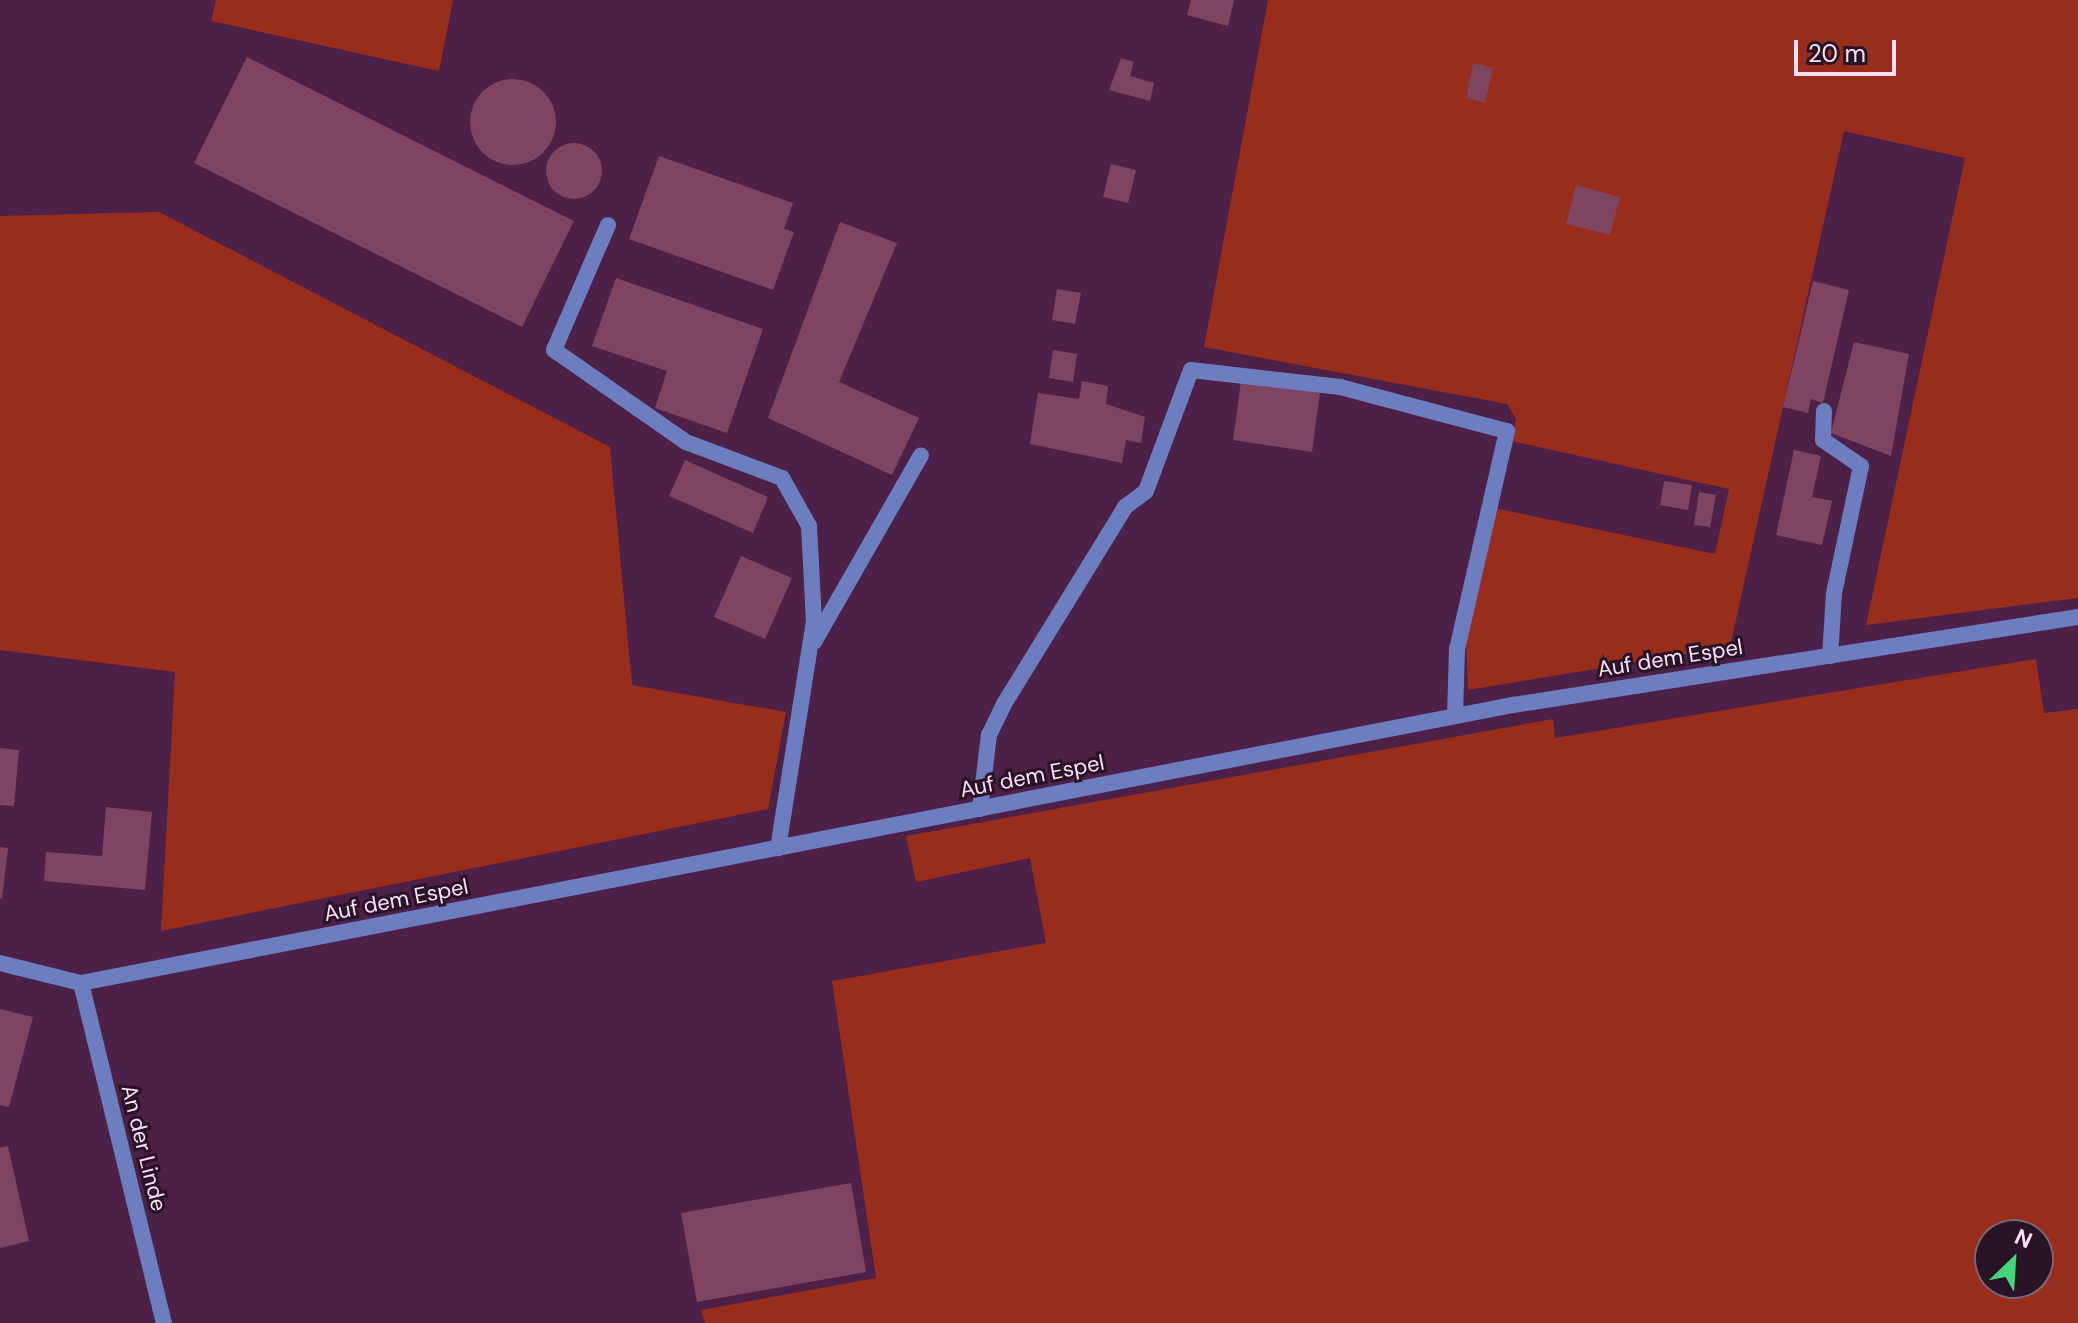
<!DOCTYPE html>
<style>
body{margin:0}
#map{position:relative;width:2078px;height:1323px;overflow:hidden;background:#4d2048;font-family:"DM Sans",sans-serif}
div>[style]{position:absolute}
.green>*{inset:0;background:#992d1b}
.building>*{inset:0;background:#7f4460}
.round{border-radius:50%}
.lane>*{height:16px;margin:-8px;padding:0 8px;transform-origin:8px;border-radius:8px;background:#6d7ec0}
.street>*{height:16px;margin:-8px;padding:0 8px;transform-origin:8px;border-radius:8px;background:#6d7ec0}
span{translate:-50% -50%;white-space:nowrap;text-align:center;line-height:1.15;-webkit-text-stroke:6px #281425;paint-order:stroke}
.street-label{font-size:22px;color:#fbdff6}
.north{position:absolute;left:1974px;top:1219px;width:80px;height:80px;box-sizing:border-box;background:#281425;border:2px solid #7c6579;border-radius:50%;rotate:25deg;font-size:22px;font-weight:700;line-height:32px;text-align:center;color:#fbdff6}
.north::after{content:'';display:block;margin:auto;width:28px;height:36px;background:#43d77b;clip-path:polygon(50% 0,100% 100%,50% 72%,0 100%)}
.scale{position:absolute;left:1794px;top:40px;width:102px;height:36px;box-sizing:border-box;border:4px solid #fbdff6;border-top:0;padding-left:10px;font-size:24px;line-height:28px;white-space:nowrap;color:#fbdff6;-webkit-text-stroke:6px #281425;paint-order:stroke}
</style>
<div id="map">
<div class="green">
<i style="clip-path:polygon(216px 0,453px 0,439px 71px,211px 21px)"></i>
<i style="clip-path:polygon(1268px 0,2078px 0,2078px 598px,1866px 625px,1965px 158px,1844px 131px,1730px 647px,1468px 690px,1466px 635px,1494px 508px,1715px 554px,1729px 489px,1511px 441px,1516px 419px,1507px 404px,1204px 347px)"></i>
<i style="clip-path:polygon(159px 212px,610px 447px,632px 685px,786px 712px,768px 809px,161px 931px,175px 672px,0 650px,0 216px)"></i>
<i style="clip-path:polygon(evenodd,2036px 659px,2044px 713px,2078px 709px,2078px 1323px,705px 1323px,701px 1310px,876px 1278px,832px 981px,1046px 943px,1030px 858px,916px 882px,906px 836px,1553px 719px,1555px 738px,2036px 659px,1990px 1235px,2038px 1235px,2038px 1283px,1990px 1283px,1990px 1235px)"></i>
</div>
<div class="building">
<i style="clip-path:polygon(1191px 0,1234px 0,1228px 26px,1187px 15px)"></i>
<i style="clip-path:polygon(247px 57px,574px 221px,522px 327px,194px 163px)"></i>
<i style="clip-path:polygon(1121px 58px,1134px 62px,1130px 76px,1154px 83px,1150px 101px,1109px 90px)"></i>
<i style="clip-path:polygon(1473px 63px,1493px 68px,1485px 103px,1466px 98px)"></i>
<i class="round" style="left:470px;top:79px;width:86px;height:86px"></i>
<i class="round" style="left:546px;top:143px;width:56px;height:56px"></i>
<i style="clip-path:polygon(659px 156px,793px 203px,784px 229px,794px 232px,773px 290px,629px 239px)"></i>
<i style="clip-path:polygon(1111px 164px,1136px 170px,1128px 203px,1103px 197px)"></i>
<i style="clip-path:polygon(1576px 185px,1620px 197px,1610px 235px,1566px 224px)"></i>
<i style="clip-path:polygon(840px 222px,897px 243px,839px 382px,919px 418px,892px 475px,768px 418px)"></i>
<i style="clip-path:polygon(616px 278px,763px 329px,727px 433px,655px 408px,667px 371px,592px 346px)"></i>
<i style="clip-path:polygon(1813px 281px,1849px 290px,1823px 403px,1811px 399px,1808px 413px,1783px 407px)"></i>
<i style="clip-path:polygon(1057px 289px,1081px 293px,1075px 324px,1052px 320px)"></i>
<i style="clip-path:polygon(1854px 342px,1909px 354px,1891px 456px,1831px 433px)"></i>
<i style="clip-path:polygon(1053px 350px,1077px 354px,1073px 382px,1049px 378px)"></i>
<i style="clip-path:polygon(1082px 381px,1108px 386px,1106px 404px,1145px 417px,1141px 443px,1126px 440px,1122px 463px,1030px 444px,1038px 393px,1079px 399px)"></i>
<i style="clip-path:polygon(1241px 381px,1320px 392px,1312px 452px,1233px 440px)"></i>
<i style="clip-path:polygon(1794px 450px,1821px 456px,1812px 497px,1832px 501px,1822px 545px,1776px 535px)"></i>
<i style="clip-path:polygon(685px 460px,768px 497px,753px 533px,669px 496px)"></i>
<i style="clip-path:polygon(1664px 481px,1692px 485px,1688px 510px,1660px 505px)"></i>
<i style="clip-path:polygon(1699px 492px,1716px 495px,1710px 527px,1694px 525px)"></i>
<i style="clip-path:polygon(741px 556px,792px 578px,765px 639px,714px 617px)"></i>
<i style="clip-path:polygon(0 748px,19px 750px,14px 806px,0 805px)"></i>
<i style="clip-path:polygon(106px 807px,152px 812px,145px 890px,44px 881px,46px 852px,102px 856px)"></i>
<i style="clip-path:polygon(0 847px,8px 848px,2px 899px,0 898px)"></i>
<i style="clip-path:polygon(0 1009px,33px 1017px,9px 1107px,0 1105px)"></i>
<i style="clip-path:polygon(8px 1146px,29px 1241px,0 1248px,0 1148px)"></i>
<i style="clip-path:polygon(851px 1183px,866px 1272px,697px 1302px,681px 1213px)"></i>
</div>
<div class="lane">
<i style="left:608px;top:225px;width:136px;rotate:113.4deg"></i>
<i style="left:554px;top:350px;width:161px;rotate:34.9deg"></i>
<i style="left:686px;top:442px;width:103px;rotate:20.6deg"></i>
<i style="left:782px;top:478px;width:55px;rotate:60.6deg"></i>
<i style="left:809px;top:526px;width:95px;rotate:87deg"></i>
<i style="left:814px;top:621px;width:230px;rotate:99deg"></i>
<i style="left:1824px;top:411px;width:29px;rotate:92deg"></i>
<i style="left:1823px;top:440px;width:46px;rotate:34.4deg"></i>
<i style="left:1861px;top:466px;width:130px;rotate:102deg"></i>
<i style="left:1834px;top:593px;width:63px;rotate:93.6deg"></i>
<i style="left:814px;top:642px;width:215px;rotate:-60.2deg"></i>
<i style="left:980px;top:809px;width:75px;rotate:-83.1deg"></i>
<i style="left:989px;top:735px;width:34px;rotate:-64deg"></i>
<i style="left:1004px;top:704px;width:231px;rotate:-58.4deg"></i>
<i style="left:1125px;top:507px;width:26px;rotate:-37deg"></i>
<i style="left:1146px;top:491px;width:129px;rotate:-69.6deg"></i>
<i style="left:1191px;top:370px;width:150px;rotate:6.5deg"></i>
<i style="left:1340px;top:387px;width:173px;rotate:14.8deg"></i>
<i style="left:1507px;top:431px;width:224px;rotate:102.9deg"></i>
<i style="left:1457px;top:649px;width:67px;rotate:91.7deg"></i>
</div>
<div class="street">
<i style="left:0;top:963px;width:83px;rotate:13.9deg"></i>
<i style="left:81px;top:983px;width:1459px;rotate:-10.99deg"></i>
<i style="left:1513px;top:705px;width:572px;rotate:-8.85deg"></i>
<i style="left:81px;top:983px;width:350px;rotate:76.3deg"></i>
</div>
<div class="street-label">
<span style="left:1670px;top:658px;rotate:-9deg">Auf dem Espel</span>
<span style="left:1032px;top:776px;rotate:-11deg">Auf dem Espel</span>
<span style="left:396px;top:900px;rotate:-11deg">Auf dem Espel</span>
<span style="left:144px;top:1148px;rotate:76deg">An der Linde</span>
</div>
<div class="north">N</div>
<div class="scale">20 m</div>
</div>
